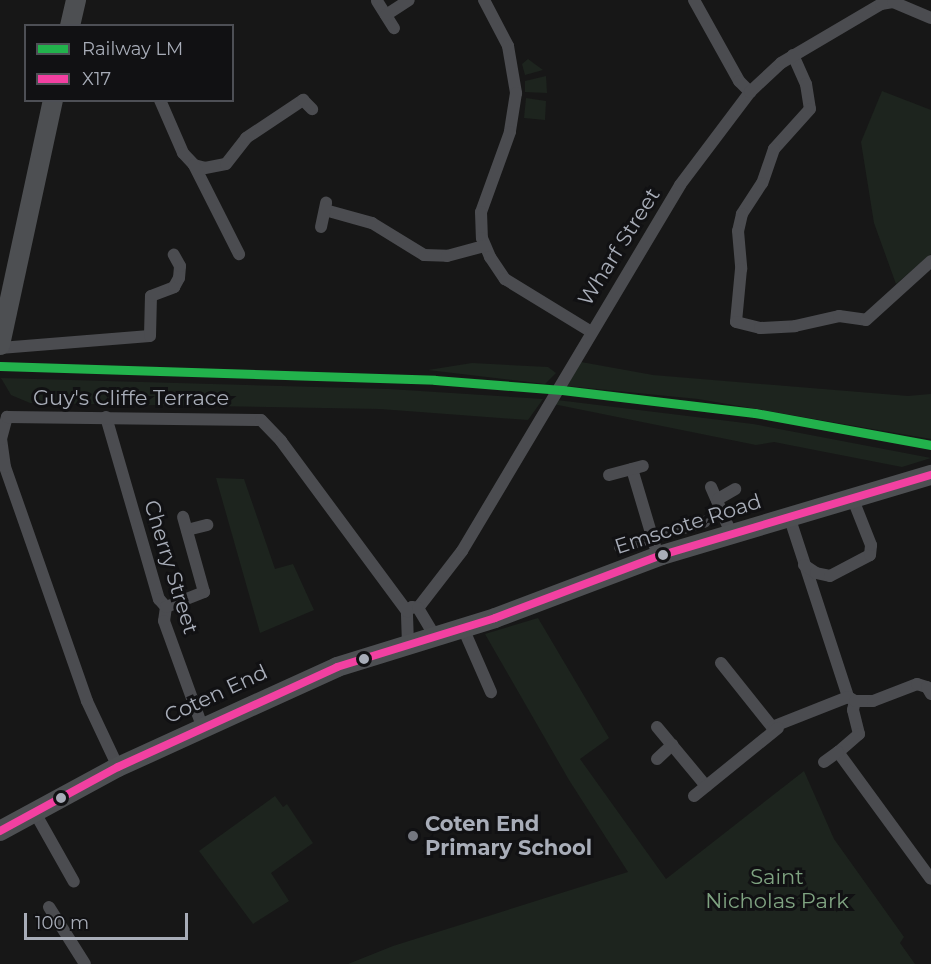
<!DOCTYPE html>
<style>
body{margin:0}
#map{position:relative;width:931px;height:964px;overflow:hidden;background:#171717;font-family:Montserrat,sans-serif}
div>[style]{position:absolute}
.green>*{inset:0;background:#1d241e}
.minor>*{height:12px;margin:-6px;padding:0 6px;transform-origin:6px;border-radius:6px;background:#4b4c50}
.primary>*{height:20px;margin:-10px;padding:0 10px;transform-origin:10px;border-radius:10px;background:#4d4f52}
.bus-1>*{height:8px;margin:-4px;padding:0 4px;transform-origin:4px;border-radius:4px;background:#f240a1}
.rail-1>*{height:9px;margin:-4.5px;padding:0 4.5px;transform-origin:4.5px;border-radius:4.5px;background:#22b24c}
.dots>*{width:16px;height:16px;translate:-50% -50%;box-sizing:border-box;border:3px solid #111113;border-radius:50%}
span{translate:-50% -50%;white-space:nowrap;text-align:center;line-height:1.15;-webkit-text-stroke:6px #111113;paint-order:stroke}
.street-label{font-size:21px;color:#a8adb8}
.poi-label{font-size:21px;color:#a8adb8;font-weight:700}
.left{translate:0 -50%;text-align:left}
.park-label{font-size:21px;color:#7fa381}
.legend{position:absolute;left:24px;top:24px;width:210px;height:78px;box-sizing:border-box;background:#111113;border:2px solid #4d4f55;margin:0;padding:8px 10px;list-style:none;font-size:18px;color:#a8adb8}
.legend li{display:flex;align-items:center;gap:12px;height:30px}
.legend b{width:30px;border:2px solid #4d4f55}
.scale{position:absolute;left:24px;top:913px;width:164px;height:27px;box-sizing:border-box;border:3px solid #a8adb8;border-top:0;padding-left:8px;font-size:18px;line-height:21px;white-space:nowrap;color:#a8adb8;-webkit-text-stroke:4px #111113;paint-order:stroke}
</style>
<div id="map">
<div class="green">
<i style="clip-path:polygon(528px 59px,543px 70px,525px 75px,522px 64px)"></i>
<i style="clip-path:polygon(546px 76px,547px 93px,525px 92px,525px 81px)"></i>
<i style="clip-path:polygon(882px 91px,931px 110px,931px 254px,896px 284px,874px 223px,861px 142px)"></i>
<i style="clip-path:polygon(526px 98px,546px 101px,545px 120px,524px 118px)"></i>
<i style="clip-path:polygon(581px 362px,653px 375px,908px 396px,931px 394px,931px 439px,698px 399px,567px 386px)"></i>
<i style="clip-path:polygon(472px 363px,548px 367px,556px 373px,545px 384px,428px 370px)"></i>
<i style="clip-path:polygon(1px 378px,389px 389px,543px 399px,528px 420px,380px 409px,30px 403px,11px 395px)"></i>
<i style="clip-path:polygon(557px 400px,753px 424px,931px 458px,902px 467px,774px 442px,756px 445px,553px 404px)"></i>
<i style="clip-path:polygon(216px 478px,244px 479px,275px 569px,293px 564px,314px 610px,260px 633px)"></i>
<i style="clip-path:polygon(538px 618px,609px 738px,580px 759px,666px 879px,804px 771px,834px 839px,904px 937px,900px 943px,915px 964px,348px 964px,393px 946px,628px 872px,569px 780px,485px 634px)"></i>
<i style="clip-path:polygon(275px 796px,283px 807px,287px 804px,313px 843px,271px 873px,289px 901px,253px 924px,199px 851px)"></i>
</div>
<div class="minor">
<i style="left:484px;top:0;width:52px;rotate:62.4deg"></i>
<i style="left:508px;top:46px;width:48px;rotate:80.3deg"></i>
<i style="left:516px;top:93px;width:39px;rotate:99deg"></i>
<i style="left:510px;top:132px;width:85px;rotate:109.9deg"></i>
<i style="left:481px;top:212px;width:26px;rotate:88deg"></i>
<i style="left:482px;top:238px;width:21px;rotate:67deg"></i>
<i style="left:490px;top:257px;width:27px;rotate:56deg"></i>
<i style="left:505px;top:279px;width:100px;rotate:31.5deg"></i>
<i style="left:694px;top:0;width:93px;rotate:60.9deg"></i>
<i style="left:739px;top:81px;width:16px;rotate:45deg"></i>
<i style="left:377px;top:1px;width:32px;rotate:58deg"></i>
<i style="left:386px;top:15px;width:27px;rotate:-33deg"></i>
<i style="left:793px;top:55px;width:32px;rotate:66deg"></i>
<i style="left:806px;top:84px;width:25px;rotate:81deg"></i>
<i style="left:810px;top:109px;width:54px;rotate:132deg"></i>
<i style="left:774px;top:149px;width:36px;rotate:109deg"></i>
<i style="left:762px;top:183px;width:37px;rotate:123deg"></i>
<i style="left:742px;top:214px;width:17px;rotate:103deg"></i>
<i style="left:738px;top:231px;width:38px;rotate:85deg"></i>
<i style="left:741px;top:269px;width:53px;rotate:95.4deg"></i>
<i style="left:736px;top:322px;width:25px;rotate:14deg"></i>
<i style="left:760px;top:328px;width:35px;rotate:-3deg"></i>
<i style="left:795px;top:326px;width:45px;rotate:-12.8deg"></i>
<i style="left:839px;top:316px;width:27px;rotate:8deg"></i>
<i style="left:866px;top:320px;width:88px;rotate:-42.2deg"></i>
<i style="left:160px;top:100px;width:58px;rotate:66.5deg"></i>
<i style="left:183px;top:153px;width:16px;rotate:47deg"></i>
<i style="left:194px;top:165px;width:11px;rotate:15deg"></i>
<i style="left:205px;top:168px;width:21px;rotate:-11deg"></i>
<i style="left:226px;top:164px;width:33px;rotate:-52deg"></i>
<i style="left:246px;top:138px;width:69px;rotate:-33.7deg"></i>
<i style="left:303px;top:100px;width:13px;rotate:45deg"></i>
<i style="left:194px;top:165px;width:100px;rotate:63.2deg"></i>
<i style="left:325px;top:210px;width:49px;rotate:15.5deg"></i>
<i style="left:372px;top:223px;width:61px;rotate:31.6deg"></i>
<i style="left:424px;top:255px;width:23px;rotate:2deg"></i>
<i style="left:447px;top:256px;width:39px;rotate:-15deg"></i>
<i style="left:321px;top:227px;width:25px;rotate:-78deg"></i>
<i style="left:0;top:348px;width:150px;rotate:-4.6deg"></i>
<i style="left:150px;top:336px;width:40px;rotate:-88.6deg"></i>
<i style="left:151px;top:296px;width:25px;rotate:-21deg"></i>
<i style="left:174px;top:287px;width:10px;rotate:-61deg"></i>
<i style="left:179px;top:278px;width:12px;rotate:-85deg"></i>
<i style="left:180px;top:266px;width:13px;rotate:-119deg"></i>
<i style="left:106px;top:417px;width:190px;rotate:73.8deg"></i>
<i style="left:159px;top:599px;width:11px;rotate:49deg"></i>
<i style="left:632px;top:469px;width:91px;rotate:73.4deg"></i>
<i style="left:609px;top:475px;width:35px;rotate:-15deg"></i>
<i style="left:711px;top:487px;width:50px;rotate:66.5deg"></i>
<i style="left:718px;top:499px;width:20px;rotate:-30deg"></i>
<i style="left:789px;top:516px;width:190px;rotate:71.9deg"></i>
<i style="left:848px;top:697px;width:8px;rotate:30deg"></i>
<i style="left:855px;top:701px;width:9px;rotate:103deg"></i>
<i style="left:853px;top:710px;width:25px;rotate:76deg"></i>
<i style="left:859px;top:734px;width:28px;rotate:139deg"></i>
<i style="left:838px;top:752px;width:157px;rotate:53.8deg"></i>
<i style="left:187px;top:530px;width:21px;rotate:-14deg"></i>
<i style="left:620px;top:547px;width:88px;rotate:-16.6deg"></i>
<i style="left:804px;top:565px;width:14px;rotate:34deg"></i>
<i style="left:816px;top:573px;width:14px;rotate:12deg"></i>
<i style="left:830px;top:576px;width:45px;rotate:-27.7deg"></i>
<i style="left:870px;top:555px;width:10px;rotate:-84deg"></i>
<i style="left:871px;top:545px;width:52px;rotate:-111.6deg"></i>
<i style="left:166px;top:607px;width:14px;rotate:98deg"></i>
<i style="left:164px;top:621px;width:112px;rotate:70.1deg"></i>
<i style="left:166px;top:607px;width:41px;rotate:-21.5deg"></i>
<i style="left:204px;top:592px;width:78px;rotate:-105.6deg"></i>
<i style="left:418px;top:608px;width:72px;rotate:-52.3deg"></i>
<i style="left:462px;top:551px;width:426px;rotate:-59.2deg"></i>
<i style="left:680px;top:185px;width:116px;rotate:-53deg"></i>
<i style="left:750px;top:92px;width:42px;rotate:-43.1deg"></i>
<i style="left:781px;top:63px;width:116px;rotate:-30.5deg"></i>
<i style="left:881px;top:4px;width:12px;rotate:-9deg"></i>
<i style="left:893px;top:2px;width:41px;rotate:22.8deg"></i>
<i style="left:463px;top:628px;width:70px;rotate:66.4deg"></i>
<i style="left:408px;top:644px;width:33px;rotate:-92deg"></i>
<i style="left:407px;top:611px;width:6px;rotate:-39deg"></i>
<i style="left:412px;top:607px;width:6px;rotate:9deg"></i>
<i style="left:418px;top:608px;width:33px;rotate:59deg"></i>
<i style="left:721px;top:663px;width:82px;rotate:51.4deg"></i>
<i style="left:772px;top:727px;width:82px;rotate:-21.5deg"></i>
<i style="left:855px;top:701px;width:18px"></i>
<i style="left:873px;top:701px;width:47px;rotate:-21.1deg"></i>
<i style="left:917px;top:684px;width:10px;rotate:17deg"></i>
<i style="left:927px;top:687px;width:8px;rotate:60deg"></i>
<i style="left:657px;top:727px;width:77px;rotate:50.3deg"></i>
<i style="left:657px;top:759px;width:21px;rotate:-43deg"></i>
<i style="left:824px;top:762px;width:17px;rotate:-36deg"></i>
<i style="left:118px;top:767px;width:73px;rotate:-115.2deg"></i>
<i style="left:87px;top:701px;width:248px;rotate:-109.3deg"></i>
<i style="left:5px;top:467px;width:28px;rotate:-98deg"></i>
<i style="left:1px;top:439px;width:23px;rotate:-75deg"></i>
<i style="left:7px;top:417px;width:254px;rotate:0.7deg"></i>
<i style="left:261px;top:420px;width:29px;rotate:46deg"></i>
<i style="left:281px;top:441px;width:212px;rotate:53.5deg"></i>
<i style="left:694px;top:796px;width:108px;rotate:-39deg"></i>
<i style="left:34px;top:811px;width:81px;rotate:60.6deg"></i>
<i style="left:49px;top:907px;width:67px;rotate:57.7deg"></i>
</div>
<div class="primary">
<i style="left:70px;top:26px;width:27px;rotate:-77deg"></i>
<i style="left:0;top:345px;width:251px;rotate:-77.8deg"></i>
<i style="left:0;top:831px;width:134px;rotate:-28.5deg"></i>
<i style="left:118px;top:767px;width:241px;rotate:-24.5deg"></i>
<i style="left:337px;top:667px;width:165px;rotate:-17.2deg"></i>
<i style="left:495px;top:618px;width:178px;rotate:-20.7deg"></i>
<i style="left:662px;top:555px;width:281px;rotate:-16.6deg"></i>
</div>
<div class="bus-1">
<i style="left:0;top:831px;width:134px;rotate:-28.5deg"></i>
<i style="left:118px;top:767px;width:241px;rotate:-24.5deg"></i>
<i style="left:337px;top:667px;width:165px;rotate:-17.2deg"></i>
<i style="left:495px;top:618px;width:178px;rotate:-20.7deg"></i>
<i style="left:662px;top:555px;width:281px;rotate:-16.6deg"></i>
</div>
<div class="rail-1">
<i style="left:0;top:366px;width:435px;rotate:1.8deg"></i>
<i style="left:435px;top:380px;width:127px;rotate:4.5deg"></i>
<i style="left:562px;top:390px;width:194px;rotate:6.8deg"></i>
<i style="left:755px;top:413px;width:179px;rotate:10.3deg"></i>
</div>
<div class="dots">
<i style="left:663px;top:555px;background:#a8adb8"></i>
<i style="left:364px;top:659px;background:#a8adb8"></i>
<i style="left:61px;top:798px;background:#a8adb8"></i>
<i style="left:413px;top:836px;background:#757880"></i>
</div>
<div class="street-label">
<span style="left:619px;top:247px;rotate:-58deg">Wharf Street</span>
<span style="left:131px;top:398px">Guy's Cliffe Terrace</span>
<span style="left:688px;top:524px;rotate:-18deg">Emscote Road</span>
<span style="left:171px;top:567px;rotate:73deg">Cherry Street</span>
<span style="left:216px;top:694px;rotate:-25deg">Coten End</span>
</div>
<div class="poi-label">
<span class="left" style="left:425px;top:836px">Coten End<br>Primary School</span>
</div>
<div class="park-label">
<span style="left:777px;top:889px">Saint<br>Nicholas Park</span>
</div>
<ul class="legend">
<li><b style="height:8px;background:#22b24c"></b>Railway LM</li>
<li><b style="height:8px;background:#f240a1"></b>X17</li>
</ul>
<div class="scale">100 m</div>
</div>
